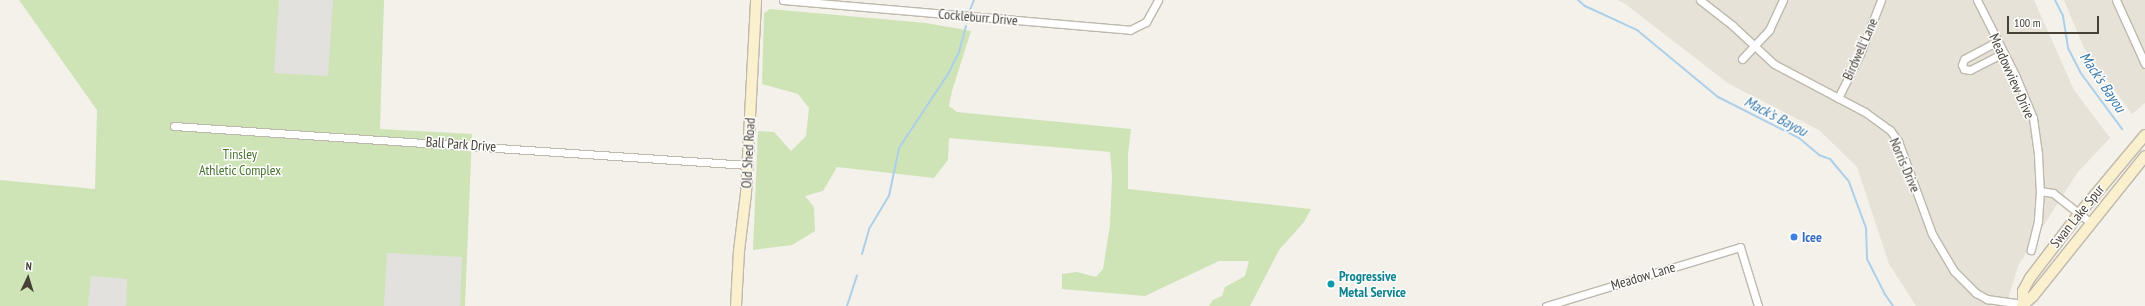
<!DOCTYPE html>
<style>
body{margin:0}
#map{position:relative;width:2145px;height:306px;overflow:hidden;background:#f3f1ea;font-family:"PT Sans Narrow",sans-serif}
div>[style]{position:absolute}
.residential>*{inset:0;background:#e7e2d8}
.green>*{inset:0;background:#cee4b6}
.parking>*{inset:0;background:#e2e1de}
.stream>*{height:2px;margin:-1px;padding:0 1px;transform-origin:1px;border-radius:1px;background:#acd0ea}
.roads{filter:drop-shadow(1px 0 #beb8ad) drop-shadow(-1px 0 #beb8ad) drop-shadow(0 1px #beb8ad) drop-shadow(0 -1px #beb8ad)}
.street>*{height:7px;margin:-3.5px;padding:0 3.5px;transform-origin:3.5px;border-radius:3.5px;background:#fff}
.secondary>*{height:10px;margin:-5px;padding:0 5px;transform-origin:5px;border-radius:5px;background:#faf0cd}
.dots>*{width:11px;height:11px;translate:-50% -50%;box-sizing:border-box;border:2px solid #fff;border-radius:50%}
span{translate:-50% -50%;white-space:nowrap;text-align:center;line-height:1.15;-webkit-text-stroke:3px #fff;paint-order:stroke}
.street-label{font-size:14px;color:#474138}
.park-label{font-size:14px;color:#497430}
.shop-label{font-size:14px;color:#366cbe;font-weight:700}
.left{translate:0 -50%;text-align:left}
.culture-label{font-size:14px;color:#0d838f;font-weight:700}
.water-label{font-size:15px;color:#3a79aa;font-style:italic}
.north{position:absolute;left:8px;top:258px;width:40px;height:40px;-webkit-text-stroke:3px #fff;paint-order:stroke;rotate:4deg;font-size:11px;font-weight:700;line-height:16px;text-align:center;color:#474138}
.north::after{content:'';display:block;margin:auto;width:14px;height:18px;background:#474138;clip-path:polygon(50% 0,100% 100%,50% 72%,0 100%)}
.scale{position:absolute;left:2007px;top:16px;width:92px;height:18px;box-sizing:border-box;border:2px solid #474138;border-top:0;padding-left:5px;font-size:12px;line-height:14px;white-space:nowrap;color:#474138;-webkit-text-stroke:3px #fff;paint-order:stroke}
</style>
<div id="map">
<div class="residential">
<i style="clip-path:polygon(1617px 0,2034px 0,2074px 90px,2110px 138px,2077px 173px,2018px 266px,2006px 306px,1916px 306px,1889px 264px,1857px 167px,1819px 130px,1729px 84px,1624px 3px)"></i>
<i style="clip-path:polygon(2064px 0,2145px 0,2145px 103px,2132px 114px,2084px 48px)"></i>
</div>
<div class="green">
<i style="clip-path:polygon(19px 0,384px 0,380px 129px,472px 134px,465px 306px,0 306px,0 180px,95px 189px,97px 110px)"></i>
<i style="clip-path:polygon(770px 9px,926px 23px,971px 31px,952px 91px,949px 106px,957px 112px,1131px 129px,1128px 154px,1128px 189px,1311px 209px,1304px 222px,1279px 250px,1250px 306px,1209px 306px,1213px 300px,1222px 296px,1225px 287px,1245px 276px,1249px 261px,1219px 261px,1145px 296px,1062px 289px,1062px 274px,1077px 272px,1096px 277px,1103px 269px,1110px 225px,1112px 177px,1110px 152px,949px 138px,948px 160px,934px 178px,837px 167px,823px 191px,805px 196px,814px 207px,815px 231px,792px 245px,753px 250px,758px 131px,774px 132px,791px 151px,806px 136px,809px 108px,798px 94px,762px 84px,764px 13px)"></i>
</div>
<div class="parking">
<i style="clip-path:polygon(279px 0,333px 0,328px 76px,274px 73px)"></i>
<i style="clip-path:polygon(387px 253px,462px 257px,460px 306px,384px 306px)"></i>
<i style="clip-path:polygon(91px 276px,127px 279px,126px 306px,88px 306px)"></i>
</div>
<div class="stream">
<i style="left:1578px;top:0;width:9px;rotate:41deg"></i>
<i style="left:1585px;top:6px;width:57px;rotate:24.8deg"></i>
<i style="left:1637px;top:30px;width:105px;rotate:39.6deg"></i>
<i style="left:1718px;top:97px;width:91px;rotate:26.8deg"></i>
<i style="left:1799px;top:138px;width:26px;rotate:40deg"></i>
<i style="left:1819px;top:155px;width:12px;rotate:20deg"></i>
<i style="left:1830px;top:159px;width:30px;rotate:50deg"></i>
<i style="left:1849px;top:182px;width:49px;rotate:69.7deg"></i>
<i style="left:1866px;top:228px;width:31px;rotate:88deg"></i>
<i style="left:1867px;top:259px;width:38px;rotate:63deg"></i>
<i style="left:1884px;top:293px;width:16px;rotate:55deg"></i>
<i style="left:2055px;top:0;width:18px;rotate:63deg"></i>
<i style="left:2063px;top:16px;width:32px;rotate:81deg"></i>
<i style="left:2068px;top:48px;width:27px;rotate:63deg"></i>
<i style="left:2080px;top:72px;width:71px;rotate:53.6deg"></i>
<i style="left:970px;top:10px;width:11px;rotate:-68deg"></i>
<i style="left:862px;top:254px;width:26px;rotate:-74deg"></i>
<i style="left:869px;top:229px;width:39px;rotate:-59deg"></i>
<i style="left:889px;top:196px;width:49px;rotate:-78.2deg"></i>
<i style="left:899px;top:148px;width:89px;rotate:-56.5deg"></i>
<i style="left:948px;top:74px;width:25px;rotate:-63deg"></i>
<i style="left:959px;top:52px;width:27px;rotate:-75deg"></i>
<i style="left:847px;top:306px;width:32px;rotate:-72deg"></i>
</div>
<div class="roads">
<div class="street">
<i style="left:783px;top:0;width:348px;rotate:4.9deg"></i>
<i style="left:1130px;top:30px;width:18px;rotate:-27deg"></i>
<i style="left:1146px;top:22px;width:25px;rotate:-61deg"></i>
<i style="left:1700px;top:0;width:41px;rotate:38deg"></i>
<i style="left:1732px;top:25px;width:57px;rotate:42.9deg"></i>
<i style="left:1774px;top:64px;width:103px;rotate:27.8deg"></i>
<i style="left:1865px;top:112px;width:31px;rotate:36deg"></i>
<i style="left:1890px;top:130px;width:14px;rotate:54deg"></i>
<i style="left:1898px;top:141px;width:99px;rotate:69.9deg"></i>
<i style="left:1932px;top:234px;width:43px;rotate:59.3deg"></i>
<i style="left:1954px;top:271px;width:31px;rotate:45deg"></i>
<i style="left:1976px;top:293px;width:13px;rotate:29deg"></i>
<i style="left:1987px;top:299px;width:36px;rotate:8deg"></i>
<i style="left:1977px;top:0;width:86px;rotate:63.1deg"></i>
<i style="left:2016px;top:77px;width:44px;rotate:67.5deg"></i>
<i style="left:2033px;top:118px;width:37px;rotate:82deg"></i>
<i style="left:2038px;top:155px;width:36px;rotate:87deg"></i>
<i style="left:2040px;top:191px;width:30px;rotate:94deg"></i>
<i style="left:2038px;top:221px;width:30px;rotate:104deg"></i>
<i style="left:2116px;top:0;width:70px;rotate:65.6deg"></i>
<i style="left:1998px;top:41px;width:38px;rotate:152deg"></i>
<i style="left:1964px;top:59px;width:6px;rotate:108deg"></i>
<i style="left:1962px;top:65px;width:4px;rotate:63deg"></i>
<i style="left:1964px;top:69px;width:6px;rotate:9deg"></i>
<i style="left:1970px;top:70px;width:38px;rotate:-27deg"></i>
<i style="left:1742px;top:59px;width:40px;rotate:-47deg"></i>
<i style="left:1769px;top:30px;width:33px;rotate:-65deg"></i>
<i style="left:1838px;top:98px;width:49px;rotate:-63.4deg"></i>
<i style="left:1860px;top:54px;width:58px;rotate:-68.7deg"></i>
<i style="left:174px;top:126px;width:575px;rotate:3.89deg"></i>
<i style="left:2040px;top:191px;width:13px;rotate:9deg"></i>
<i style="left:2053px;top:193px;width:48px;rotate:38.3deg"></i>
<i style="left:1546px;top:306px;width:203px;rotate:-16.9deg"></i>
<i style="left:1740px;top:247px;width:62px;rotate:73deg"></i>
</div>
<div class="secondary">
<i style="left:2023px;top:304px;width:13px;rotate:-90deg"></i>
<i style="left:2023px;top:291px;width:15px;rotate:-62deg"></i>
<i style="left:2030px;top:278px;width:81px;rotate:-52.6deg"></i>
<i style="left:2079px;top:214px;width:103px;rotate:-50.1deg"></i>
<i style="left:736px;top:306px;width:55px;rotate:-86.9deg"></i>
<i style="left:739px;top:251px;width:58px;rotate:-83.1deg"></i>
<i style="left:746px;top:193px;width:193px;rotate:-87deg"></i>
<i style="left:2022px;top:306px;width:15px;rotate:-42deg"></i>
<i style="left:2033px;top:296px;width:179px;rotate:-51.3deg"></i>
</div>
</div>
<div class="dots">
<i style="left:1794px;top:237px;background:#3f7fe0"></i>
<i style="left:1331px;top:284px;background:#0f9aa8"></i>
</div>
<div class="street-label">
<span style="left:978px;top:17px;rotate:5deg">Cockleburr Drive</span>
<span style="left:1860px;top:49px;rotate:-66deg">Birdwell Lane</span>
<span style="left:2012px;top:76px;rotate:66deg">Meadowview Drive</span>
<span style="left:461px;top:144px;rotate:4deg">Ball Park Drive</span>
<span style="left:748px;top:153px;rotate:-87deg">Old Shed Road</span>
<span style="left:1905px;top:165px;rotate:67deg">Norris Drive</span>
<span style="left:2077px;top:216px;rotate:-51deg">Swan Lake Spur</span>
<span style="left:1643px;top:276px;rotate:-17deg">Meadow Lane</span>
</div>
<div class="park-label">
<span style="left:240px;top:162px">Tinsley<br>Athletic Complex</span>
</div>
<div class="shop-label">
<span class="left" style="left:1802px;top:237px">Icee</span>
</div>
<div class="culture-label">
<span class="left" style="left:1339px;top:284px">Progressive<br>Metal Service</span>
</div>
<div class="water-label">
<span style="left:2103px;top:82px;rotate:56deg">Mack's Bayou</span>
<span style="left:1776px;top:116px;rotate:28deg">Mack's Bayou</span>
</div>
<div class="north">N</div>
<div class="scale">100 m</div>
</div>
